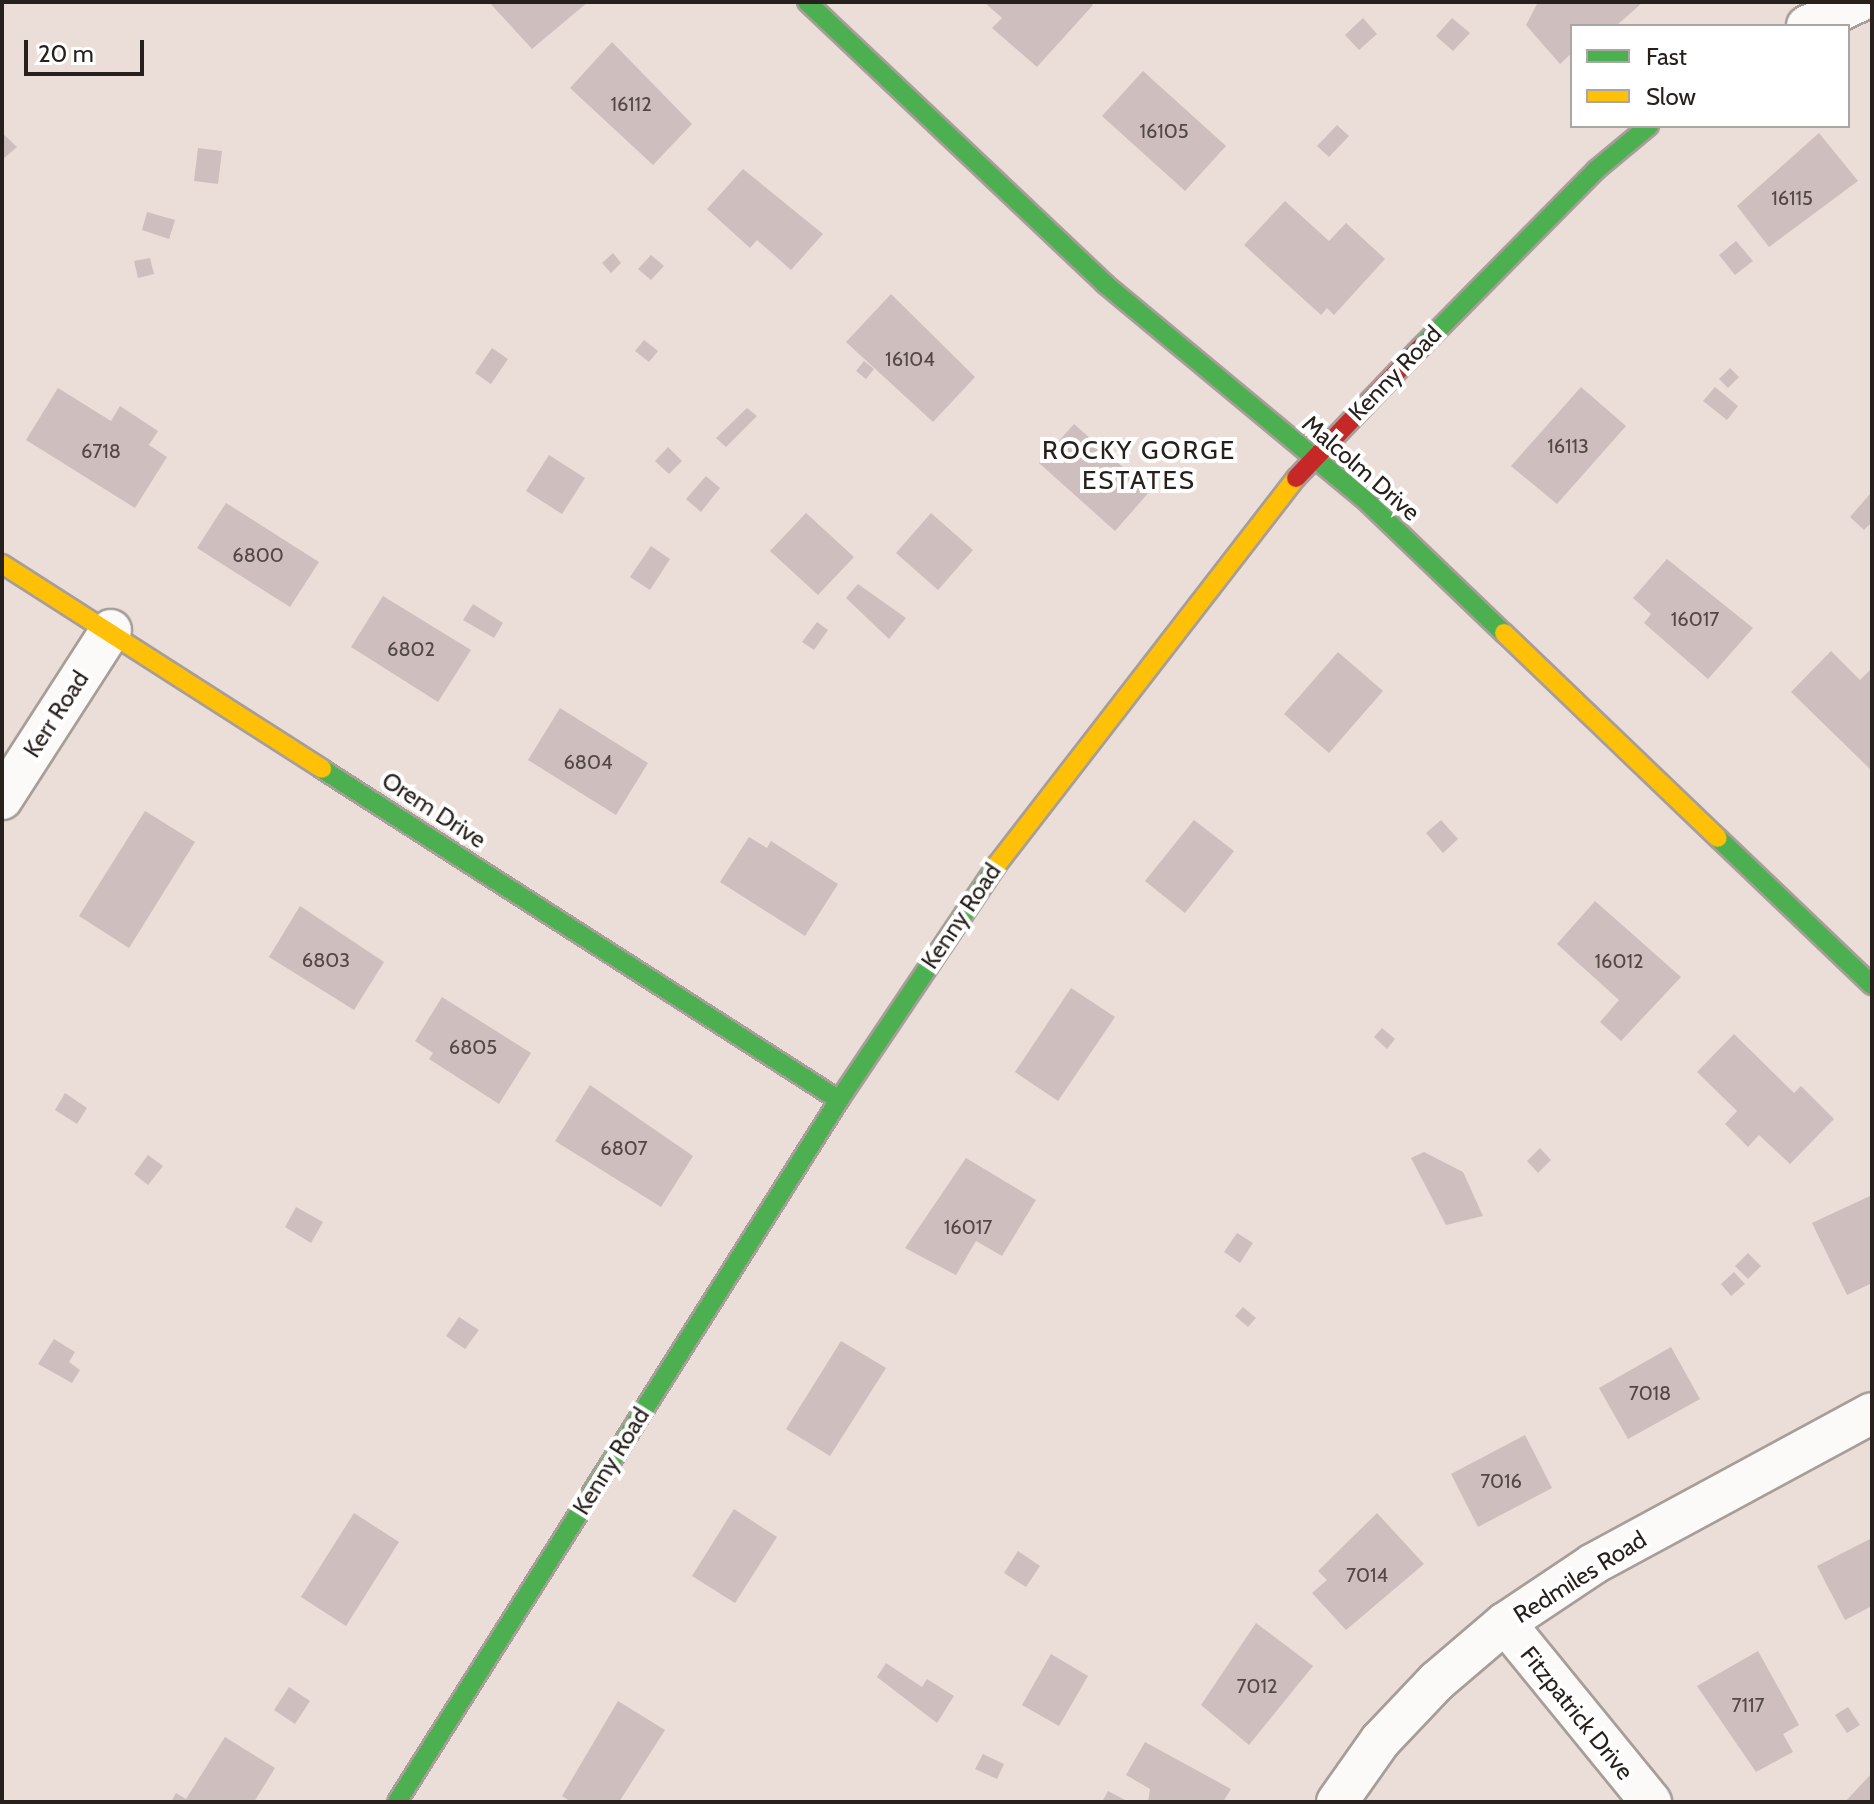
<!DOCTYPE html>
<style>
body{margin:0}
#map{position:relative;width:1874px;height:1804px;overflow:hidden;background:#ebded8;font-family:Cabin,sans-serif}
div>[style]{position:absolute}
.building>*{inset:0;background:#cebebe}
.roads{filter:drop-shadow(2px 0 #a79d99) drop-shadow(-2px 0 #a79d99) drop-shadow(0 2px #a79d99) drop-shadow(0 -2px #a79d99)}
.street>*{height:40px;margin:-20px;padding:0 20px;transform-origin:20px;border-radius:20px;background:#fcfaf9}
.fast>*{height:18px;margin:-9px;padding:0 9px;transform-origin:9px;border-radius:9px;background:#4caf50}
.slow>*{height:18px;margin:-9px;padding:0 9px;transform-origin:9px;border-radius:9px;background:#ffc107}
.jam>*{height:18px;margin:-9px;padding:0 9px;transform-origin:9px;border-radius:9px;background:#c62828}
span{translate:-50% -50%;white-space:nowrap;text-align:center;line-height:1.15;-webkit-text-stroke:8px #fff;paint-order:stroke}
.number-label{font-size:20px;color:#524844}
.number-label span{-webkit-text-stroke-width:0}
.street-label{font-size:24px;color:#28201c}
.neighbourhood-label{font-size:26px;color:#28201c;letter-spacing:2px}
.frame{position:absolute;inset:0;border:4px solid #28201c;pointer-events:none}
.legend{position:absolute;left:1570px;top:24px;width:280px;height:104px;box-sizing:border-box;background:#fff;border:2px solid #a9a6a4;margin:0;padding:10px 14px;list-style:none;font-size:24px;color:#28201c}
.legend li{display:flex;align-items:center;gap:16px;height:40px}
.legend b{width:40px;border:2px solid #a9a6a4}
.scale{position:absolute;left:24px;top:40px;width:120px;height:36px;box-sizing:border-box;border:4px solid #28201c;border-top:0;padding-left:10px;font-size:24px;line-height:28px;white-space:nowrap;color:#28201c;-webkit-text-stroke:6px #fff;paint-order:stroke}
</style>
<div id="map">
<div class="building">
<i style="clip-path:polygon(489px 2px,588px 2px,532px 49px)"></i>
<i style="clip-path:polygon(984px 2px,1090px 2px,1093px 5px,1037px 67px,992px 28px,1002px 18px)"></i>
<i style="clip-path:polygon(1538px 2px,1643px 2px,1616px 26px,1572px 26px,1572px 53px,1560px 64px,1526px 25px)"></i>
<i style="clip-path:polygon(1363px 18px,1377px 34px,1359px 50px,1345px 35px)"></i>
<i style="clip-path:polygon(1452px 18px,1470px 33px,1453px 51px,1436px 36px)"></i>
<i style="clip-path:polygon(612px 42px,692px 124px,653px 165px,570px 88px)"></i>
<i style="clip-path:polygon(1143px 71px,1226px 146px,1185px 191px,1102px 116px)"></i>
<i style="clip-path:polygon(1337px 125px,1349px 136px,1329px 157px,1317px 146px)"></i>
<i style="clip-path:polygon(2px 133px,17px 147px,2px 160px)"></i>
<i style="clip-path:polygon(1819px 133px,1858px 181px,1769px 247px,1737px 206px)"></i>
<i style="clip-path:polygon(198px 148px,222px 151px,218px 184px,194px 181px)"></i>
<i style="clip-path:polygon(743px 169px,823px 234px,791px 270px,757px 240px,750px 248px,707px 209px)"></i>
<i style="clip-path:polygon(1285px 201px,1329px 241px,1346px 223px,1385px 259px,1334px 315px,1327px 308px,1321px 315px,1244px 245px)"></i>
<i style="clip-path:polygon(147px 212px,175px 220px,169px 239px,142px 230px)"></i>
<i style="clip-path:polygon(1736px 241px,1753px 261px,1735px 275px,1719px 255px)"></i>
<i style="clip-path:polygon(613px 253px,621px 263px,611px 273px,602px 263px)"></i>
<i style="clip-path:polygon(651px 255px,664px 266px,651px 280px,638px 269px)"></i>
<i style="clip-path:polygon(150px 258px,154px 274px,138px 278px,134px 261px)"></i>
<i style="clip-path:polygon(891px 294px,975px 377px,933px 422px,846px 342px)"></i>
<i style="clip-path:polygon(644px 340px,658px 351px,649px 362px,635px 351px)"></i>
<i style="clip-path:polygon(492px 348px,508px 359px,491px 384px,475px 373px)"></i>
<i style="clip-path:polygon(864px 361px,874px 369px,866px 379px,856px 371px)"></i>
<i style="clip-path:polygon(1730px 368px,1739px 377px,1728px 388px,1719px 379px)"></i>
<i style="clip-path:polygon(1581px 387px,1626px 426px,1557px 504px,1511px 466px)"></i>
<i style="clip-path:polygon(1715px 387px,1738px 406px,1727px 420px,1703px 401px)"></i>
<i style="clip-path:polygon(58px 388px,111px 421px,120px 406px,158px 431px,149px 445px,167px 457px,135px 508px,26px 440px)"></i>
<i style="clip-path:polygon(747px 408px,757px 416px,726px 447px,716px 438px)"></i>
<i style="clip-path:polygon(1074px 424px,1150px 491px,1115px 531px,1039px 463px)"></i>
<i style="clip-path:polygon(668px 447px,682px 461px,669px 474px,655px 461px)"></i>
<i style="clip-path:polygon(549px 455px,585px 478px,562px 514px,526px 491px)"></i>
<i style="clip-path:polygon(706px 476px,720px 488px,701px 512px,686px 499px)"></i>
<i style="clip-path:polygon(1870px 494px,1872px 522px,1864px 530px,1850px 517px)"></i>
<i style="clip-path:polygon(226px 503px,319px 562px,290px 607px,197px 548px)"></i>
<i style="clip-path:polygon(806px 513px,854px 557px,818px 595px,770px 551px)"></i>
<i style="clip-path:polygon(931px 513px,973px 550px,938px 590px,896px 553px)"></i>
<i style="clip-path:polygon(651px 546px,670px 559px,650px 590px,630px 577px)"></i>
<i style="clip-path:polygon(1667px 559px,1753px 628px,1708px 679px,1644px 623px,1651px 614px,1633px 598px)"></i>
<i style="clip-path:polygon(858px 584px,906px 618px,889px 639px,846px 598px)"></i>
<i style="clip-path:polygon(383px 596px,471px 650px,438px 702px,351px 647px)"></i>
<i style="clip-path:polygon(473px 604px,503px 623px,494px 638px,463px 620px)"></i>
<i style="clip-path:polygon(817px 622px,828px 630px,814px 650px,802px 642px)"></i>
<i style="clip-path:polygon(1831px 651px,1860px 680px,1872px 668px,1870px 769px,1791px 692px)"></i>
<i style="clip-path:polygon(1338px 652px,1383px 691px,1329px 753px,1284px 714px)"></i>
<i style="clip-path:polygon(560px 708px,648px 763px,616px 815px,528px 760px)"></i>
<i style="clip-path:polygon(145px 811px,195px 842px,129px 948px,79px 916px)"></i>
<i style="clip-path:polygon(1194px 820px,1234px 851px,1185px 913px,1145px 881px)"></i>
<i style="clip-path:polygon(1441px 820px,1458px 839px,1443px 853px,1426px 833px)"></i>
<i style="clip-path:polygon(749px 837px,767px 848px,771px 841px,838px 884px,805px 936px,720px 882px)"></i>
<i style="clip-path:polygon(1595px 901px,1681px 977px,1621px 1041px,1600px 1022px,1619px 1000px,1557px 944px)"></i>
<i style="clip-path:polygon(300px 906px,384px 962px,354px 1010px,269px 957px)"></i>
<i style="clip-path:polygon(1071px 988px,1115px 1017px,1058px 1101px,1015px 1072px)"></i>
<i style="clip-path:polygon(442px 997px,531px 1053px,499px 1104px,429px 1059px,433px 1053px,415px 1041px)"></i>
<i style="clip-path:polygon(1382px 1028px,1395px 1039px,1387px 1049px,1374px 1037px)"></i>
<i style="clip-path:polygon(1734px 1034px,1794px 1093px,1801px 1086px,1834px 1119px,1790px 1164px,1759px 1135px,1748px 1147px,1725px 1124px,1737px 1111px,1697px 1072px)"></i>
<i style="clip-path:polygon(590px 1085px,693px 1156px,661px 1207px,555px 1141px)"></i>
<i style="clip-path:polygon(65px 1093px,87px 1108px,77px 1124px,55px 1110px)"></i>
<i style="clip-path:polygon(1540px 1148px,1551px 1160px,1538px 1173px,1527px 1161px)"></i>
<i style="clip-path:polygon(1424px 1152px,1463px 1172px,1483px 1216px,1446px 1225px,1411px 1158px)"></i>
<i style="clip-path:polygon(148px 1155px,163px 1166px,148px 1185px,134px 1174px)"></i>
<i style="clip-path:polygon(966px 1158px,1036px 1200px,1002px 1256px,976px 1241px,956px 1275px,905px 1248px)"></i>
<i style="clip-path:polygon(1872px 1195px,1872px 1283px,1847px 1295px,1812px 1223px)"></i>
<i style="clip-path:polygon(296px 1207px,323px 1222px,311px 1243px,285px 1227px)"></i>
<i style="clip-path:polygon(1237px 1233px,1253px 1243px,1240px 1263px,1224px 1252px)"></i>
<i style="clip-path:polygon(1748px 1253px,1761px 1266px,1748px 1279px,1735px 1266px)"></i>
<i style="clip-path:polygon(1734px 1272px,1745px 1284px,1731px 1296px,1721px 1284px)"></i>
<i style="clip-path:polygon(1243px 1307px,1256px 1318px,1248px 1327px,1235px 1316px)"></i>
<i style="clip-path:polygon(459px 1317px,479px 1330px,465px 1349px,446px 1336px)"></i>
<i style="clip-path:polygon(54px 1339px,75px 1352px,69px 1362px,80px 1370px,72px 1383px,38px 1364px)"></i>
<i style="clip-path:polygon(841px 1341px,886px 1368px,830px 1456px,786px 1429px)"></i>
<i style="clip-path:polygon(1671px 1347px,1700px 1399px,1628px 1439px,1599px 1388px)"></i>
<i style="clip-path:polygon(1525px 1435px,1552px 1488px,1478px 1527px,1451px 1474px)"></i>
<i style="clip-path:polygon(734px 1509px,777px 1537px,735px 1603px,692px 1576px)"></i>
<i style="clip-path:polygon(354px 1513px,399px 1542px,346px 1626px,301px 1597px)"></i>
<i style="clip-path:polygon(1377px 1513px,1424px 1564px,1346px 1630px,1312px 1593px,1327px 1580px,1318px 1571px)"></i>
<i style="clip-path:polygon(1872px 1538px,1872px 1606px,1845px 1620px,1817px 1566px)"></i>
<i style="clip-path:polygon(1018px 1551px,1040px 1566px,1026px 1587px,1004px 1573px)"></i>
<i style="clip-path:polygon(1256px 1623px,1313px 1666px,1249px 1745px,1201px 1705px)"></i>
<i style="clip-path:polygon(1758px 1651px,1799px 1725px,1783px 1734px,1793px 1752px,1756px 1772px,1697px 1686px)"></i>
<i style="clip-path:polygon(1051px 1654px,1088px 1676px,1059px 1726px,1022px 1705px)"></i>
<i style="clip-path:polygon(886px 1663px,922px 1687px,927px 1679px,954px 1696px,937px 1723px,877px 1677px)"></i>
<i style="clip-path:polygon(289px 1687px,310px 1701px,295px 1724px,274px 1710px)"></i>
<i style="clip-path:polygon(618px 1701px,665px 1730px,619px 1802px,571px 1802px,562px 1796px)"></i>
<i style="clip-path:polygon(1848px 1707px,1860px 1725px,1847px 1733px,1835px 1715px)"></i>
<i style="clip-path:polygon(225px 1737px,275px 1768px,254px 1802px,171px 1802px,176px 1793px,186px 1799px)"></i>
<i style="clip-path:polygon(1145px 1742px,1231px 1789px,1223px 1802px,1148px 1802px,1150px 1789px,1126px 1775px)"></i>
<i style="clip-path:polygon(983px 1754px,1004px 1764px,997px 1779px,975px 1769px)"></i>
<i style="clip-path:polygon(1872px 1773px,1872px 1802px,1845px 1802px)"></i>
<i style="clip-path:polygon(1108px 1791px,1125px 1800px,1124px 1802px,1102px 1802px)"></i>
</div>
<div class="roads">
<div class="street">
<i style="left:1807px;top:26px;width:56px;rotate:-25.2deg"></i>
<i style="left:2px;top:799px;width:201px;rotate:-57.2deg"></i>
<i style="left:1505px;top:1623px;width:231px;rotate:50.8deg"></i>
<i style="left:1337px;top:1802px;width:75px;rotate:-54.8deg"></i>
<i style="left:1380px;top:1741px;width:83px;rotate:-46.5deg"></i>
<i style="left:1437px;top:1681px;width:89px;rotate:-40.5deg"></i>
<i style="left:1505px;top:1623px;width:106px;rotate:-33.8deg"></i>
<i style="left:1593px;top:1564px;width:317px;rotate:-28.4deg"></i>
</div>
<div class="fast">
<i style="left:807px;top:2px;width:410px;rotate:43.4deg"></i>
<i style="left:1105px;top:284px;width:335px;rotate:39.7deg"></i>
<i style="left:1363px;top:498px;width:195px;rotate:43.8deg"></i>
<i style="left:1420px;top:348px;width:250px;rotate:-45.3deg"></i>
<i style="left:1596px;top:170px;width:69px;rotate:-39.7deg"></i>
<i style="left:322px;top:769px;width:614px;rotate:32.63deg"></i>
<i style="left:1718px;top:838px;width:213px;rotate:43.7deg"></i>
<i style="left:397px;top:1802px;width:830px;rotate:-57.8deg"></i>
<i style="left:839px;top:1100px;width:282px;rotate:-56.1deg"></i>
</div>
<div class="slow">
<i style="left:2px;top:564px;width:380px;rotate:32.6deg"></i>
<i style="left:1504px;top:633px;width:296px;rotate:43.8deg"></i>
<i style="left:996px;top:866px;width:490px;rotate:-52.3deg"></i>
</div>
<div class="jam">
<i style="left:1296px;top:478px;width:180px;rotate:-46.4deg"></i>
</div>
</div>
<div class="number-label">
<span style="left:631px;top:104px">16112</span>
<span style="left:1164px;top:131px">16105</span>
<span style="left:1792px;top:198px">16115</span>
<span style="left:910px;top:359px">16104</span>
<span style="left:1568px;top:446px">16113</span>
<span style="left:101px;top:451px">6718</span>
<span style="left:258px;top:555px">6800</span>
<span style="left:1695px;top:619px">16017</span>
<span style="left:411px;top:649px">6802</span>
<span style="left:588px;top:762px">6804</span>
<span style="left:326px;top:960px">6803</span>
<span style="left:1619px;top:961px">16012</span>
<span style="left:473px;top:1047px">6805</span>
<span style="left:624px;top:1148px">6807</span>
<span style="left:968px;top:1227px">16017</span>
<span style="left:1650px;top:1393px">7018</span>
<span style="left:1501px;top:1481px">7016</span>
<span style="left:1367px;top:1575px">7014</span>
<span style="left:1257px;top:1686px">7012</span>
<span style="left:1748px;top:1705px">7117</span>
</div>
<div class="street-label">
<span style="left:1395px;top:373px;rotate:-46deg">Kenny Road</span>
<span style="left:1361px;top:468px;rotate:41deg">Malcolm Drive</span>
<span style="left:56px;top:714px;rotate:-57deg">Kerr Road</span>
<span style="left:434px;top:810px;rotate:33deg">Orem Drive</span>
<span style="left:961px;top:916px;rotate:-56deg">Kenny Road</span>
<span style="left:611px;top:1461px;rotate:-58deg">Kenny Road</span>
<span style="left:1580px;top:1577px;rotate:-32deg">Redmiles Road</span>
<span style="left:1577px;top:1713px;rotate:51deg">Fitzpatrick Drive</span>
</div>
<div class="neighbourhood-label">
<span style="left:1139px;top:466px">ROCKY GORGE<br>ESTATES</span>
</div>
<div class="frame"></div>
<ul class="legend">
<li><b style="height:10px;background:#4caf50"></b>Fast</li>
<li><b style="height:10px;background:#ffc107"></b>Slow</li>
</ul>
<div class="scale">20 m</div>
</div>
